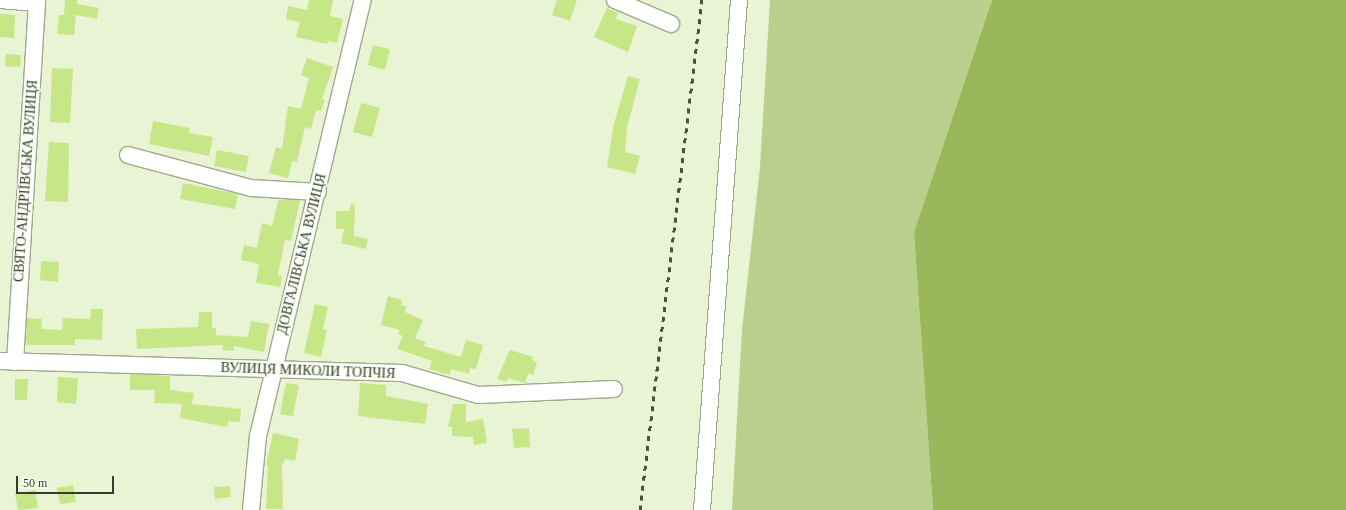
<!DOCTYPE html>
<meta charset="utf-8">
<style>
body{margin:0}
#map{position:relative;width:1346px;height:510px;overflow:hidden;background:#e8f4d4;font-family:Georgia,serif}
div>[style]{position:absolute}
.green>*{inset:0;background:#b9d08d}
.water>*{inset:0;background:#9ab75b}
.building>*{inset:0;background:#c7e688}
.roads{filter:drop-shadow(1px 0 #9ea98b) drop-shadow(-1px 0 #9ea98b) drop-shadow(0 1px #9ea98b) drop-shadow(0 -1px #9ea98b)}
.minor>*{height:16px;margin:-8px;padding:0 8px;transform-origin:8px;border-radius:8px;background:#fff}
.rail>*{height:3px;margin-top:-1.5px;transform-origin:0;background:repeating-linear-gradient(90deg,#4b5042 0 5px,transparent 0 10px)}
span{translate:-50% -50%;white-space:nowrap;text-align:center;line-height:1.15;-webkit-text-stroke:3px #f9fef1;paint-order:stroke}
.street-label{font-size:14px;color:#373b2f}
.scale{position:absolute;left:16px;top:476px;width:98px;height:18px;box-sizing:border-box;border:2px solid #373b2f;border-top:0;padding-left:5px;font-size:12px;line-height:14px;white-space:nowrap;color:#373b2f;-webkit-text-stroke:3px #f9fef1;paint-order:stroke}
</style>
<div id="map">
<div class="green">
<i style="clip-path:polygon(770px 0,992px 0,914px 232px,933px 510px,732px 510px,742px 330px,760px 167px)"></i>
</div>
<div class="water">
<i style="clip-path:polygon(992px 0,1346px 0,1346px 510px,933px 510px,914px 232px)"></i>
</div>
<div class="building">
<i style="clip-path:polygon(65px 0,77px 0,77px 4px,99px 8px,97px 19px,76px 15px,74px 35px,57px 34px,59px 15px,64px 15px)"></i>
<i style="clip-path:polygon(309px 0,333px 0,330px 16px,343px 19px,337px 43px,328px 41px,327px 44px,296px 37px,300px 22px,286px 19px,288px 6px,307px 10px)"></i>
<i style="clip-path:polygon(557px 0,577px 0,570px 21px,552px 15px)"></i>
<i style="clip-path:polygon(607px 8px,618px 13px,616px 19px,637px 26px,628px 52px,594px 37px)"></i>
<i style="clip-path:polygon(0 14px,15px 15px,14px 38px,0 37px)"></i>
<i style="clip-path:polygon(373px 45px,390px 49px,385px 70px,368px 65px)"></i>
<i style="clip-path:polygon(6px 54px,21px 55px,20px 67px,5px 66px)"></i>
<i style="clip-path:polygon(307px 58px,333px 67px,322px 99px,325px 100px,321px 111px,316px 110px,311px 129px,305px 127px,297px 162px,292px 161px,288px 178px,269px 173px,276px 147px,282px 149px,288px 106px,301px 109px,309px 78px,301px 75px)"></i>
<i style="clip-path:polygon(52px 68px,73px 69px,70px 123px,50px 122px)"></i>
<i style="clip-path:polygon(628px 76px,640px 79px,627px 127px,625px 152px,640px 156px,635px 174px,607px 167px,613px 127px)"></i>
<i style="clip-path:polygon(361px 103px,380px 108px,372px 137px,353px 132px)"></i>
<i style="clip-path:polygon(153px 121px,190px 128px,189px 133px,213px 137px,209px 156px,149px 144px)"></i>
<i style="clip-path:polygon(49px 142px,69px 143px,68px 202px,45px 201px)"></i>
<i style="clip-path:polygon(217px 150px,249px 156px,246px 172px,214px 166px)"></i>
<i style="clip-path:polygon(183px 183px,238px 194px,235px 209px,180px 199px)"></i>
<i style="clip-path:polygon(284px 199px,300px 200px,291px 241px,285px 240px,278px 275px,282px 276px,280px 287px,256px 283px,259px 264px,241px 260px,244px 245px,257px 248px,262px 223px,272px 226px,278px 201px)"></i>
<i style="clip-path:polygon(351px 204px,355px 205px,354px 236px,368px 239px,366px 249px,341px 243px,344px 229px,336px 229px,336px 211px,349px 211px)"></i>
<i style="clip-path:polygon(41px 261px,59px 262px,58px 282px,40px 280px)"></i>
<i style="clip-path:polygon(388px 296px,402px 300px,401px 305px,406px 307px,405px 312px,423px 320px,415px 338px,426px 342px,424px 346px,461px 357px,466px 340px,483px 345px,476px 369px,470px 368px,469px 374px,451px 369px,450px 375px,429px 369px,432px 361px,397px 349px,403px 336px,398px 334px,400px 330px,381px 325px)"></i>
<i style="clip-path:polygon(315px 304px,328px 307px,323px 329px,327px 330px,321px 357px,304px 353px)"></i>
<i style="clip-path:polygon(91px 309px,103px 309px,102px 340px,75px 339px,75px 345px,26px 345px,27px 318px,42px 319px,41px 329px,62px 330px,63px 318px,90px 319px)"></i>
<i style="clip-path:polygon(199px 312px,212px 312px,212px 328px,216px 328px,216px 335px,248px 337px,251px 321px,269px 324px,264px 352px,234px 346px,234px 351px,222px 350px,223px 345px,137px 349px,136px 329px,198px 327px)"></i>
<i style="clip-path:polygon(510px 350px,533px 357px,532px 360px,537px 362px,533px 375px,528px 373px,525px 383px,508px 378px,507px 382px,497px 379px)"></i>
<i style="clip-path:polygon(130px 374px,170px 376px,170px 390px,194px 393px,192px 404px,241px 409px,240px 422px,228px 421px,227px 427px,180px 418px,182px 404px,154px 403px,155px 390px,130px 390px)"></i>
<i style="clip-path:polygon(58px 377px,78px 378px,76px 404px,57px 402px)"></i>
<i style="clip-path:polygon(15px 379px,28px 379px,27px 400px,15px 400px)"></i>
<i style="clip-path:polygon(286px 383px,299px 385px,293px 416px,280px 414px)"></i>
<i style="clip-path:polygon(360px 383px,386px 385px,386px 396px,428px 404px,425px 424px,358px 416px)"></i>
<i style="clip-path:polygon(453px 404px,466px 404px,466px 422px,483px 419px,487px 443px,474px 445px,473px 437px,452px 436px,452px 427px,448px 427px)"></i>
<i style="clip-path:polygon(529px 428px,530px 447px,514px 448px,512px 429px)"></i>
<i style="clip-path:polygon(273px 433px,299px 439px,295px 461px,285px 459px,282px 466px,283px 509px,266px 509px,268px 465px,266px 465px)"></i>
<i style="clip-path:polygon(73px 485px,76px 502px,60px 504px,57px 488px)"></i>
<i style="clip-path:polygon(230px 486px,231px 497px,215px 499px,214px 487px)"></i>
<i style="clip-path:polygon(35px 490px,38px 508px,18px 510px,15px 494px)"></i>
</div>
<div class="roads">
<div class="minor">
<i style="left:0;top:0;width:37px;rotate:5deg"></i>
<i style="left:615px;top:0;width:61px;rotate:23.2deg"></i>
<i style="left:128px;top:155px;width:127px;rotate:15deg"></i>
<i style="left:251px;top:188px;width:67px;rotate:3.4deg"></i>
<i style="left:0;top:361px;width:402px;rotate:1.7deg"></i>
<i style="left:402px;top:373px;width:79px;rotate:16.1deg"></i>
<i style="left:478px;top:395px;width:136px;rotate:-2.5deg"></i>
<i style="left:15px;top:362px;width:363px;rotate:-86.5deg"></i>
<i style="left:251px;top:510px;width:74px;rotate:-84.6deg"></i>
<i style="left:258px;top:436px;width:448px;rotate:-76.5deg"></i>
<i style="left:702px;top:510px;width:511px;rotate:-85.85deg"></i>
</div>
</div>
<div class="rail">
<i style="left:640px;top:510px;width:514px;rotate:-83.07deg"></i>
</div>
<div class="street-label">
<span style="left:26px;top:181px;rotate:-86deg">СВЯТО-АНДРІЇВСЬКА ВУЛИЦЯ</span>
<span style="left:302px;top:254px;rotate:-76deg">ДОВГАЛІВСЬКА ВУЛИЦЯ</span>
<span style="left:308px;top:371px;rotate:2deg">ВУЛИЦЯ МИКОЛИ ТОПЧІЯ</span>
</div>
<div class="scale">50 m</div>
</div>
